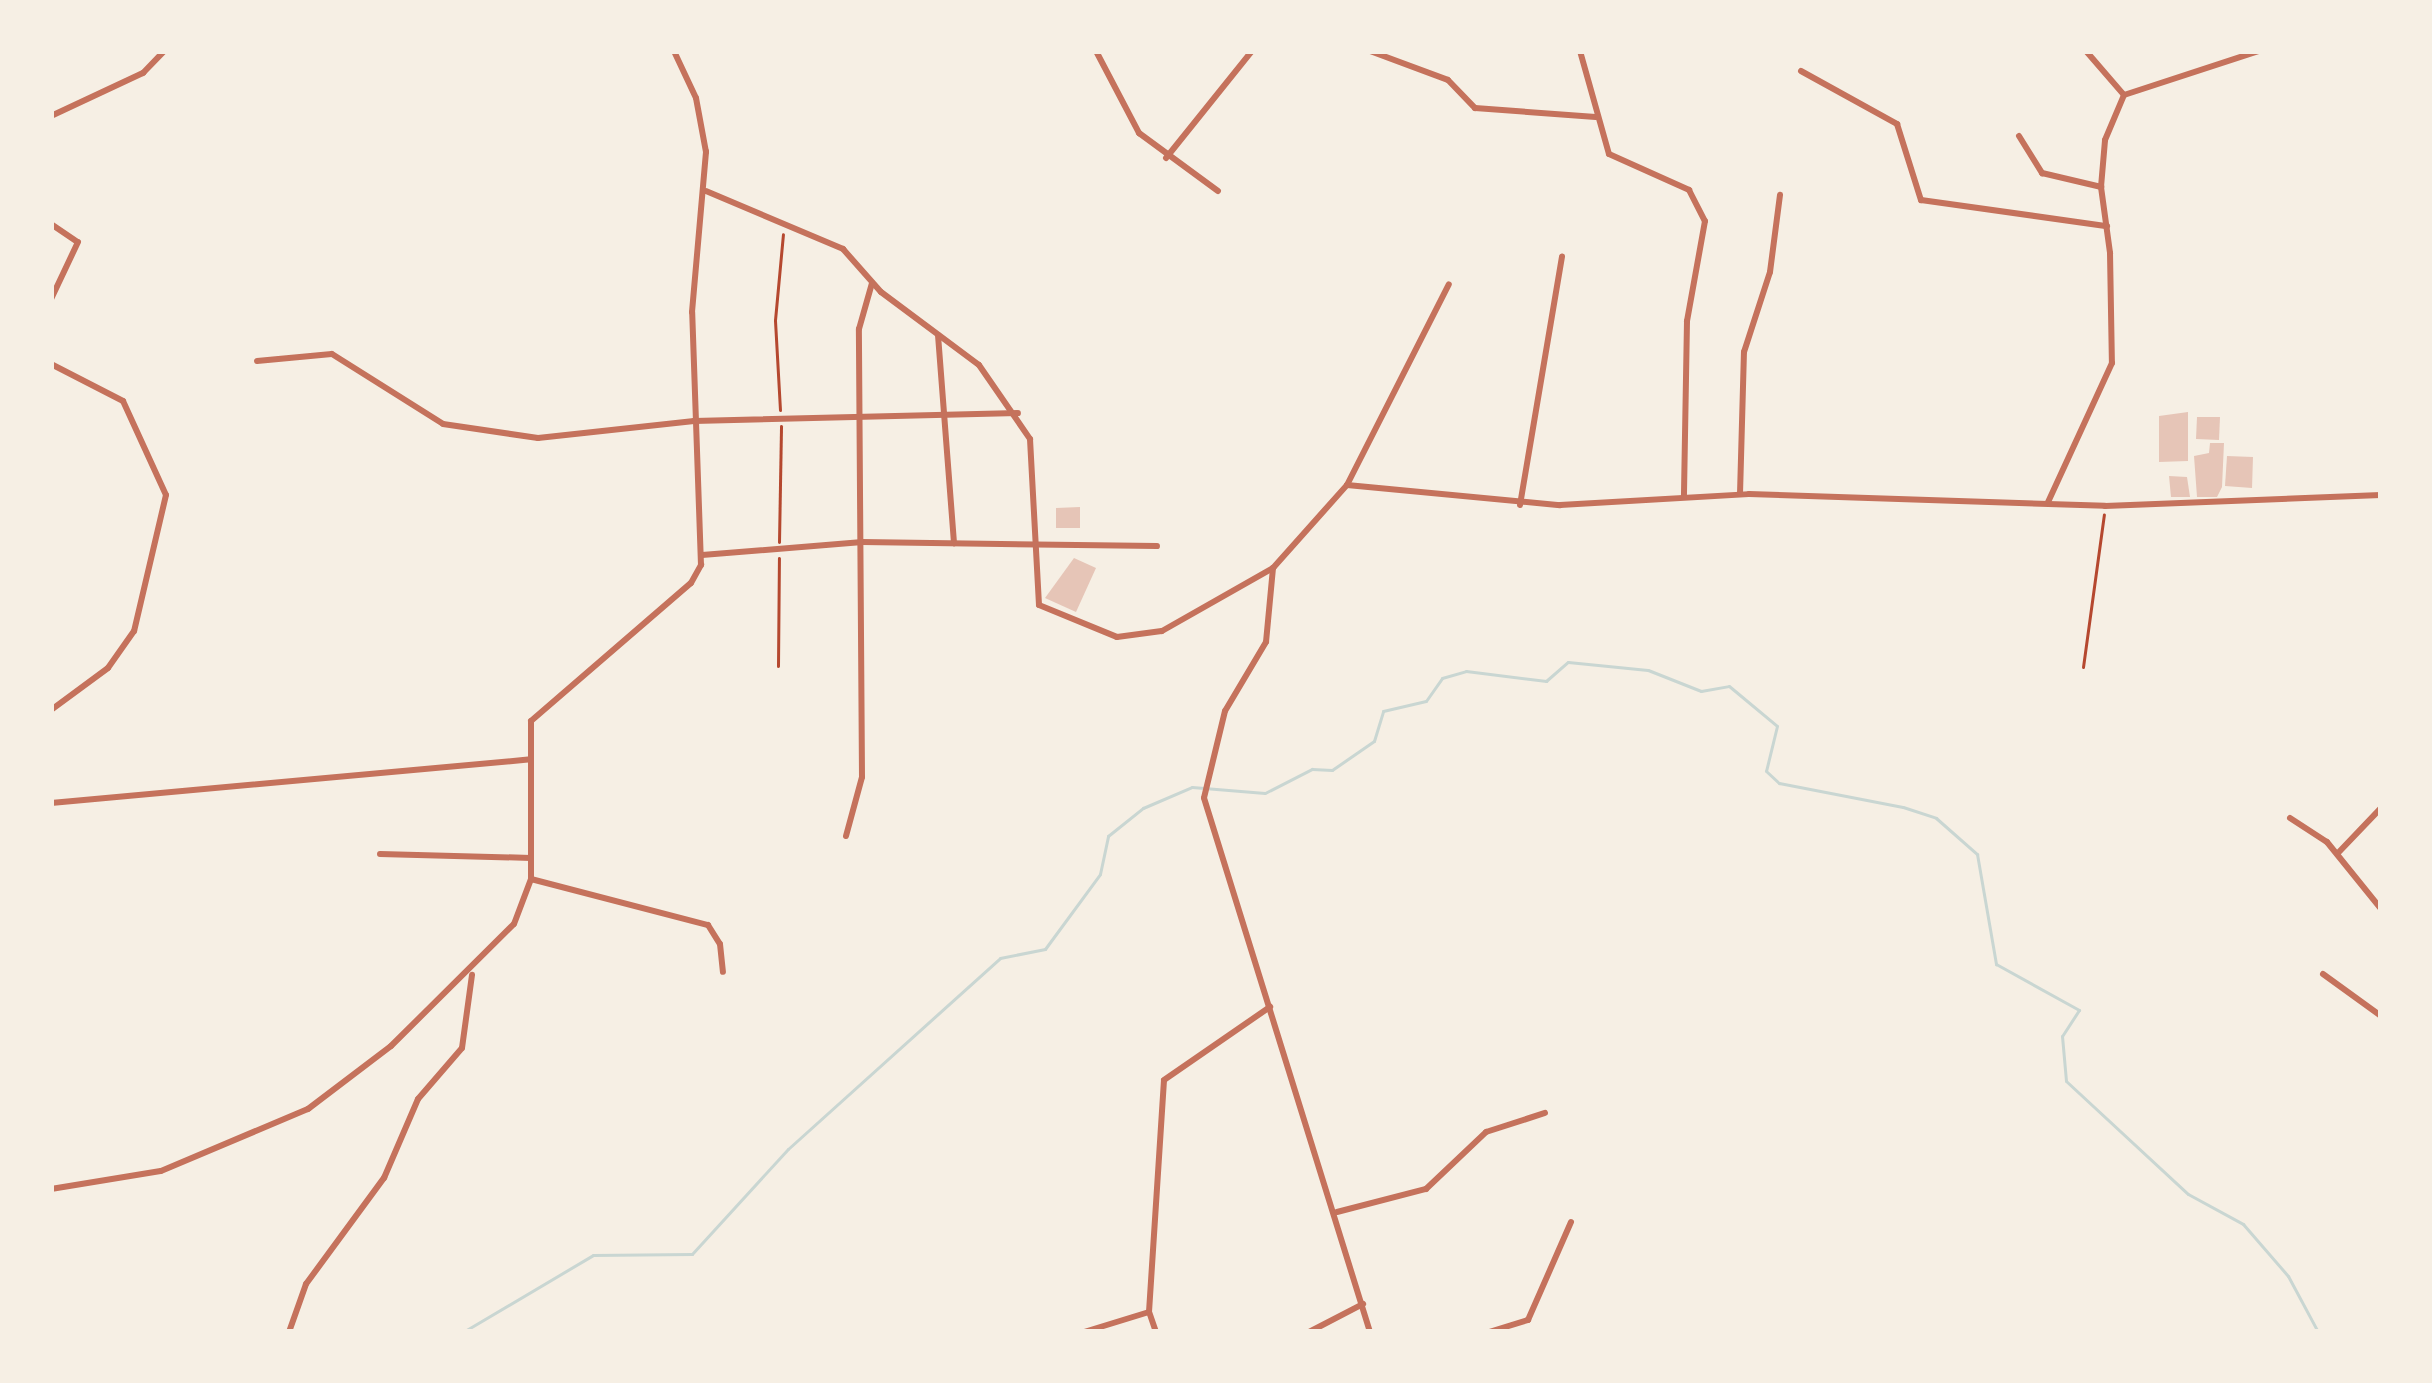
<!DOCTYPE html>
<style>
body{margin:0}
#map{position:relative;width:2432px;height:1383px;overflow:hidden;background:#f6efe4;font-family:"Crimson Pro",serif}
div>[style]{position:absolute}
.stream>*{height:3px;margin:-1.5px;padding:0 1.5px;transform-origin:1.5px;border-radius:1.5px;background:#c9d6d2}
.building>*{inset:0;background:#e6c5b7}
.path>*{height:3px;margin:-1.5px;padding:0 1.5px;transform-origin:1.5px;border-radius:1.5px;background:#b5482f}
.minor>*{height:6px;margin:-3px;padding:0 3px;transform-origin:3px;border-radius:3px;background:#c5725c}
span{translate:-50% -50%;white-space:nowrap;text-align:center;line-height:1.15;-webkit-text-stroke:9px #f6efe4;paint-order:stroke}
.frame{position:absolute;inset:0;border:54px solid #f6efe4;pointer-events:none}
</style>
<div id="map">
<div class="stream">
<i style="left:463px;top:1332px;width:151px;rotate:-30.6deg"></i>
<i style="left:593px;top:1255px;width:99px;rotate:-0.6deg"></i>
<i style="left:692px;top:1254px;width:142px;rotate:-47.6deg"></i>
<i style="left:788px;top:1149px;width:285px;rotate:-42deg"></i>
<i style="left:1000px;top:958px;width:46px;rotate:-11.3deg"></i>
<i style="left:1045px;top:949px;width:93px;rotate:-53.7deg"></i>
<i style="left:1100px;top:874px;width:39px;rotate:-78deg"></i>
<i style="left:1108px;top:836px;width:45px;rotate:-38.7deg"></i>
<i style="left:1143px;top:808px;width:53px;rotate:-23.2deg"></i>
<i style="left:1192px;top:787px;width:73px;rotate:4.7deg"></i>
<i style="left:1265px;top:793px;width:53px;rotate:-27.1deg"></i>
<i style="left:1312px;top:769px;width:20px;rotate:3deg"></i>
<i style="left:1332px;top:770px;width:51px;rotate:-34.6deg"></i>
<i style="left:1374px;top:741px;width:31px;rotate:-73deg"></i>
<i style="left:1383px;top:711px;width:44px;rotate:-13.1deg"></i>
<i style="left:1426px;top:701px;width:28px;rotate:-55deg"></i>
<i style="left:1442px;top:678px;width:25px;rotate:-16deg"></i>
<i style="left:1466px;top:671px;width:81px;rotate:7.1deg"></i>
<i style="left:1546px;top:681px;width:29px;rotate:-41deg"></i>
<i style="left:1568px;top:662px;width:80px;rotate:5.7deg"></i>
<i style="left:1648px;top:670px;width:57px;rotate:21.6deg"></i>
<i style="left:1701px;top:691px;width:28px;rotate:-10deg"></i>
<i style="left:1729px;top:686px;width:62px;rotate:39.8deg"></i>
<i style="left:1777px;top:726px;width:46px;rotate:103.7deg"></i>
<i style="left:1766px;top:771px;width:18px;rotate:43deg"></i>
<i style="left:1779px;top:783px;width:126px;rotate:11deg"></i>
<i style="left:1903px;top:807px;width:35px;rotate:18deg"></i>
<i style="left:1936px;top:818px;width:55px;rotate:41.3deg"></i>
<i style="left:1977px;top:854px;width:112px;rotate:80.2deg"></i>
<i style="left:1996px;top:964px;width:95px;rotate:29deg"></i>
<i style="left:2079px;top:1010px;width:31px;rotate:123deg"></i>
<i style="left:2062px;top:1036px;width:45px;rotate:84.9deg"></i>
<i style="left:2066px;top:1081px;width:166px;rotate:42.8deg"></i>
<i style="left:2188px;top:1194px;width:63px;rotate:28.6deg"></i>
<i style="left:2243px;top:1224px;width:69px;rotate:49.1deg"></i>
<i style="left:2288px;top:1276px;width:64px;rotate:61.8deg"></i>
</div>
<div class="building">
<i style="clip-path:polygon(2188px 412px,2188px 461px,2159px 462px,2159px 416px)"></i>
<i style="clip-path:polygon(2197px 417px,2220px 417px,2219px 440px,2196px 439px)"></i>
<i style="clip-path:polygon(2210px 443px,2224px 443px,2222px 487px,2217px 497px,2197px 497px,2194px 456px,2209px 453px)"></i>
<i style="clip-path:polygon(2227px 456px,2253px 457px,2252px 488px,2225px 486px)"></i>
<i style="clip-path:polygon(2169px 476px,2187px 477px,2190px 497px,2171px 497px)"></i>
<i style="clip-path:polygon(1080px 507px,1080px 528px,1056px 528px,1056px 508px)"></i>
<i style="clip-path:polygon(1074px 558px,1096px 568px,1076px 612px,1045px 598px)"></i>
</div>
<div class="path">
<i style="left:780px;top:410px;width:90px;rotate:-93.2deg"></i>
<i style="left:775px;top:320px;width:86px;rotate:-84.7deg"></i>
<i style="left:779px;top:542px;width:116px;rotate:-89deg"></i>
<i style="left:778px;top:666px;width:108px;rotate:-89.5deg"></i>
<i style="left:2083px;top:667px;width:154px;rotate:-82.2deg"></i>
</div>
<div class="minor">
<i style="left:1096px;top:51px;width:93px;rotate:62.3deg"></i>
<i style="left:1139px;top:133px;width:98px;rotate:36.3deg"></i>
<i style="left:1370px;top:51px;width:83px;rotate:20.4deg"></i>
<i style="left:1448px;top:80px;width:39px;rotate:46deg"></i>
<i style="left:1475px;top:108px;width:121px;rotate:4.3deg"></i>
<i style="left:1580px;top:51px;width:107px;rotate:74.3deg"></i>
<i style="left:1609px;top:154px;width:88px;rotate:24.2deg"></i>
<i style="left:1689px;top:190px;width:35px;rotate:63deg"></i>
<i style="left:1705px;top:221px;width:102px;rotate:100.2deg"></i>
<i style="left:1687px;top:321px;width:176px;rotate:91deg"></i>
<i style="left:2086px;top:51px;width:58px;rotate:49.2deg"></i>
<i style="left:1801px;top:71px;width:110px;rotate:28.9deg"></i>
<i style="left:1897px;top:124px;width:80px;rotate:72.5deg"></i>
<i style="left:1921px;top:200px;width:188px;rotate:8deg"></i>
<i style="left:51px;top:116px;width:102px;rotate:-25.1deg"></i>
<i style="left:143px;top:73px;width:30px;rotate:-46deg"></i>
<i style="left:2019px;top:136px;width:44px;rotate:58.1deg"></i>
<i style="left:2042px;top:173px;width:61px;rotate:13.3deg"></i>
<i style="left:2101px;top:187px;width:67px;rotate:82.2deg"></i>
<i style="left:2110px;top:253px;width:110px;rotate:89deg"></i>
<i style="left:2112px;top:363px;width:153px;rotate:114.7deg"></i>
<i style="left:1166px;top:158px;width:137px;rotate:-51.2deg"></i>
<i style="left:2101px;top:187px;width:47px;rotate:-85.1deg"></i>
<i style="left:2105px;top:140px;width:49px;rotate:-67.1deg"></i>
<i style="left:2124px;top:95px;width:142px;rotate:-18.1deg"></i>
<i style="left:706px;top:191px;width:149px;rotate:22.9deg"></i>
<i style="left:843px;top:249px;width:57px;rotate:48.5deg"></i>
<i style="left:881px;top:292px;width:122px;rotate:36.7deg"></i>
<i style="left:979px;top:365px;width:90px;rotate:55.4deg"></i>
<i style="left:1030px;top:439px;width:166px;rotate:86.9deg"></i>
<i style="left:1039px;top:605px;width:84px;rotate:22.3deg"></i>
<i style="left:1117px;top:637px;width:45px;rotate:-7.6deg"></i>
<i style="left:1162px;top:631px;width:128px;rotate:-29.6deg"></i>
<i style="left:1273px;top:568px;width:111px;rotate:-48.3deg"></i>
<i style="left:1347px;top:485px;width:214px;rotate:5.4deg"></i>
<i style="left:1560px;top:505px;width:189px;rotate:-3.3deg"></i>
<i style="left:1749px;top:494px;width:356px;rotate:1.9deg"></i>
<i style="left:2105px;top:506px;width:276px;rotate:-2.3deg"></i>
<i style="left:51px;top:224px;width:32px;rotate:34deg"></i>
<i style="left:78px;top:242px;width:63px;rotate:115.3deg"></i>
<i style="left:938px;top:335px;width:209px;rotate:85.6deg"></i>
<i style="left:257px;top:361px;width:75px;rotate:-5.3deg"></i>
<i style="left:332px;top:354px;width:131px;rotate:32.2deg"></i>
<i style="left:443px;top:424px;width:96px;rotate:8.4deg"></i>
<i style="left:538px;top:438px;width:157px;rotate:-6.2deg"></i>
<i style="left:694px;top:421px;width:324px;rotate:-1.4deg"></i>
<i style="left:51px;top:364px;width:81px;rotate:27.2deg"></i>
<i style="left:123px;top:401px;width:103px;rotate:65.4deg"></i>
<i style="left:166px;top:495px;width:140px;rotate:103.2deg"></i>
<i style="left:134px;top:631px;width:45px;rotate:125.1deg"></i>
<i style="left:108px;top:668px;width:71px;rotate:143.6deg"></i>
<i style="left:1347px;top:485px;width:225px;rotate:-63.1deg"></i>
<i style="left:1740px;top:494px;width:142px;rotate:-88.4deg"></i>
<i style="left:1744px;top:352px;width:84px;rotate:-72deg"></i>
<i style="left:1770px;top:272px;width:78px;rotate:-82.6deg"></i>
<i style="left:1520px;top:505px;width:252px;rotate:-80.4deg"></i>
<i style="left:702px;top:555px;width:161px;rotate:-4.6deg"></i>
<i style="left:862px;top:542px;width:295px;rotate:0.8deg"></i>
<i style="left:1273px;top:568px;width:74px;rotate:95.4deg"></i>
<i style="left:1266px;top:642px;width:80px;rotate:120.7deg"></i>
<i style="left:1225px;top:711px;width:89px;rotate:103.6deg"></i>
<i style="left:1204px;top:798px;width:559px;rotate:72.73deg"></i>
<i style="left:51px;top:803px;width:479px;rotate:-5.2deg"></i>
<i style="left:2290px;top:818px;width:44px;rotate:33deg"></i>
<i style="left:2327px;top:842px;width:86px;rotate:51.1deg"></i>
<i style="left:846px;top:836px;width:61px;rotate:-74.8deg"></i>
<i style="left:862px;top:777px;width:448px;rotate:-90.4deg"></i>
<i style="left:859px;top:329px;width:48px;rotate:-74.2deg"></i>
<i style="left:2338px;top:853px;width:62px;rotate:-46.3deg"></i>
<i style="left:380px;top:854px;width:151px;rotate:1.5deg"></i>
<i style="left:531px;top:879px;width:183px;rotate:14.6deg"></i>
<i style="left:708px;top:925px;width:22px;rotate:58deg"></i>
<i style="left:720px;top:944px;width:28px;rotate:84deg"></i>
<i style="left:2323px;top:974px;width:72px;rotate:35.9deg"></i>
<i style="left:51px;top:1189px;width:111px;rotate:-9.3deg"></i>
<i style="left:161px;top:1171px;width:160px;rotate:-22.9deg"></i>
<i style="left:308px;top:1109px;width:104px;rotate:-37.2deg"></i>
<i style="left:391px;top:1046px;width:173px;rotate:-44.8deg"></i>
<i style="left:514px;top:924px;width:48px;rotate:-69.3deg"></i>
<i style="left:531px;top:879px;width:158px;rotate:-90deg"></i>
<i style="left:531px;top:721px;width:211px;rotate:-40.8deg"></i>
<i style="left:691px;top:583px;width:21px;rotate:-61deg"></i>
<i style="left:701px;top:565px;width:253px;rotate:-92deg"></i>
<i style="left:692px;top:312px;width:161px;rotate:-85deg"></i>
<i style="left:706px;top:152px;width:55px;rotate:-100.5deg"></i>
<i style="left:696px;top:98px;width:52px;rotate:-115.1deg"></i>
<i style="left:1337px;top:1212px;width:92px;rotate:-14.5deg"></i>
<i style="left:1426px;top:1189px;width:83px;rotate:-43.5deg"></i>
<i style="left:1486px;top:1132px;width:62px;rotate:-17.9deg"></i>
<i style="left:289px;top:1332px;width:51px;rotate:-70.5deg"></i>
<i style="left:306px;top:1284px;width:132px;rotate:-53.7deg"></i>
<i style="left:384px;top:1178px;width:86px;rotate:-66.7deg"></i>
<i style="left:418px;top:1099px;width:67px;rotate:-49.2deg"></i>
<i style="left:462px;top:1048px;width:74px;rotate:-82.2deg"></i>
<i style="left:1084px;top:1332px;width:68px;rotate:-17.1deg"></i>
<i style="left:1156px;top:1332px;width:21px;rotate:-109deg"></i>
<i style="left:1149px;top:1312px;width:232px;rotate:-86.3deg"></i>
<i style="left:1164px;top:1080px;width:129px;rotate:-34.6deg"></i>
<i style="left:1309px;top:1332px;width:61px;rotate:-27.4deg"></i>
<i style="left:1489px;top:1332px;width:41px;rotate:-17.1deg"></i>
<i style="left:1528px;top:1320px;width:107px;rotate:-66.3deg"></i>
</div>
<div class="frame"></div>
</div>
